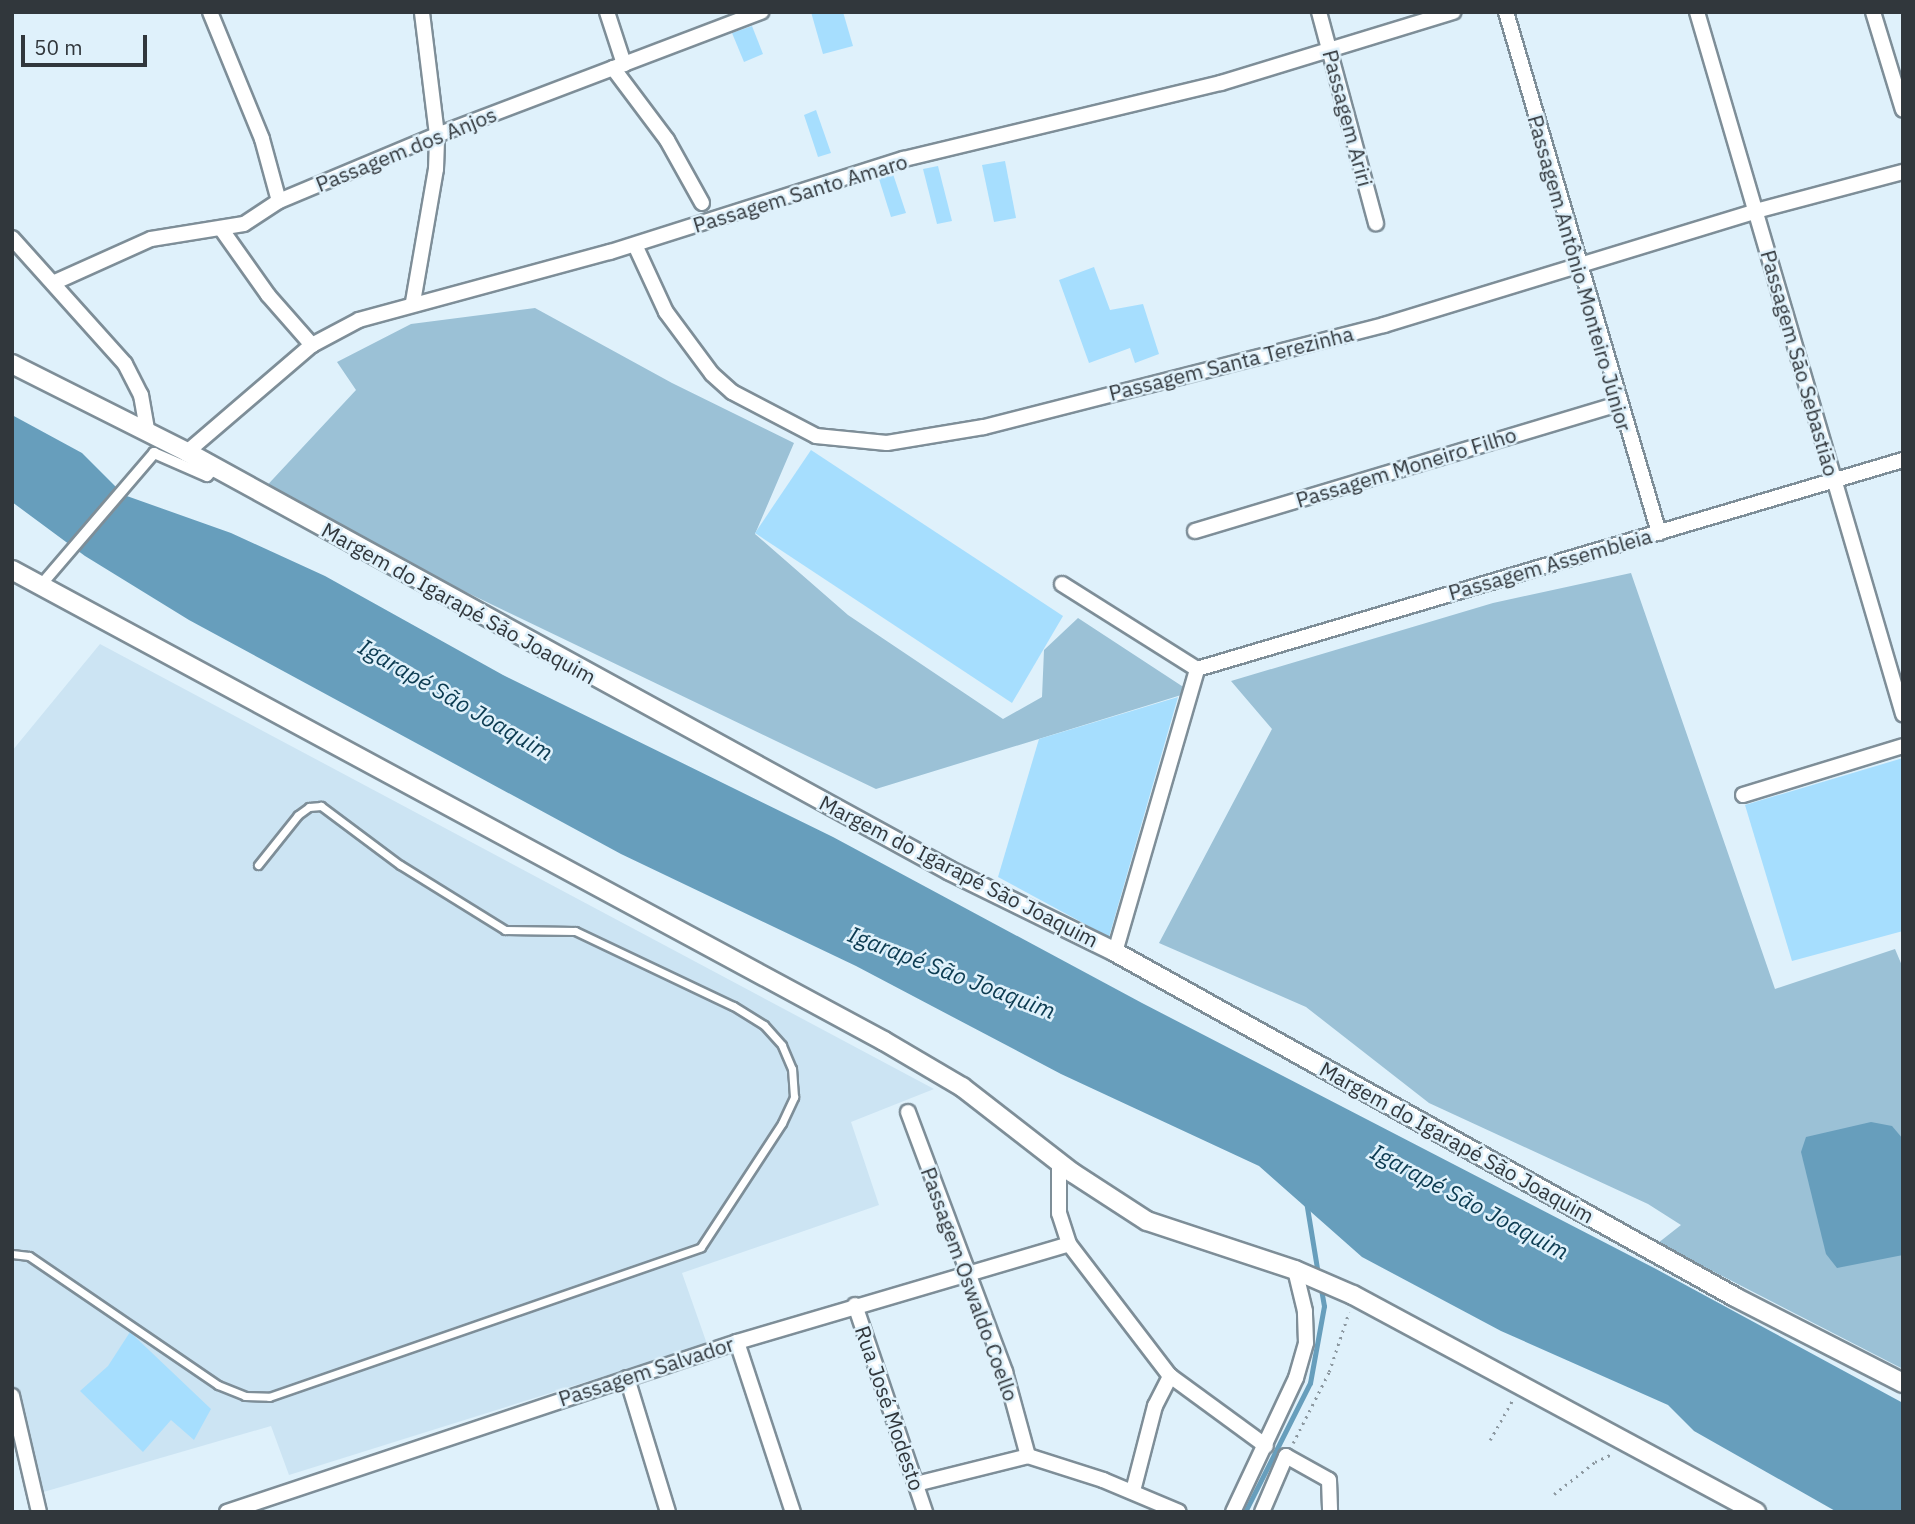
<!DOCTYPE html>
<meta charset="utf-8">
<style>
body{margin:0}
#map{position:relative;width:1915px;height:1524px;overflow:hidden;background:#dff1fb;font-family:"IBM Plex Sans",sans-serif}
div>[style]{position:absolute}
.built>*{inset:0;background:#cce4f3}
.green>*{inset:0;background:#9bc1d6}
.water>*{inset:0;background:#679ebc}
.stream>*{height:5px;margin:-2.5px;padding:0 2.5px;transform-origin:2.5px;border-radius:2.5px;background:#679ebc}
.building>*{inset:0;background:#a6defe}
.path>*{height:2.5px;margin-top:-1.25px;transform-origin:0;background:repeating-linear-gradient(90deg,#8c98a0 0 2px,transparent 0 7px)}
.roads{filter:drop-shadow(2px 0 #7e8e98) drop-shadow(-2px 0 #7e8e98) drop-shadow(0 2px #7e8e98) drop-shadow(0 -2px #7e8e98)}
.service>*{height:7px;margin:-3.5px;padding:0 3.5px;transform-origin:3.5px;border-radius:3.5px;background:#fff}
.pedestrian>*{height:10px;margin:-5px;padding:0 5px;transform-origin:5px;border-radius:5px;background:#fff}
.minor>*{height:14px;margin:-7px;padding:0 7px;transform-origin:7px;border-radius:7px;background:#fff}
.tertiary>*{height:18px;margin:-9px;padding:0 9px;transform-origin:9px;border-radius:9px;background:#fff}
span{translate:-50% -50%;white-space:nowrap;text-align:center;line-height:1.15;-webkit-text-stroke:5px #dff1fb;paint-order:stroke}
.street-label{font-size:21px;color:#31373c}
.water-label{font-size:23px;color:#0c3b51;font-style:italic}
.frame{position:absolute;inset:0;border:14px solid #31373c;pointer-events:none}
.scale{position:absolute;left:21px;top:35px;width:126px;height:32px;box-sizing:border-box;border:4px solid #31373c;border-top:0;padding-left:9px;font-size:21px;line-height:24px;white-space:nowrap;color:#31373c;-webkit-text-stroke:5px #dff1fb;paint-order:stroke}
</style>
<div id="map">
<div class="built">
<i style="clip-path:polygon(100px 644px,934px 1089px,851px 1122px,879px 1205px,682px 1273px,707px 1344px,289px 1475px,271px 1426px,40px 1493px,12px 1383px,12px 751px)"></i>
</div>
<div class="green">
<i style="clip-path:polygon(535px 308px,672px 383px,794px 443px,755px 534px,848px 615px,1003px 719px,1042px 697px,1044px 650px,1078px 618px,1191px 692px,876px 789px,260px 493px,356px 390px,337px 362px,411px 324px)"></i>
<i style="clip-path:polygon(1631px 573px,1775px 989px,1895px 949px,1903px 968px,1903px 1369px,1658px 1243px,1681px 1225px,1648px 1204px,1429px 1103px,1306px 1007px,1159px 943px,1272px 729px,1231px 681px,1493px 603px)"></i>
</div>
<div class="water">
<i style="clip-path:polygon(12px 415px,82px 453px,124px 495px,231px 533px,325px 576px,503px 675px,833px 837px,1142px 1003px,1656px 1269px,1903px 1403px,1903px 1512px,1837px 1512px,1694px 1431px,1668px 1405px,1501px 1331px,1362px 1257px,1259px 1166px,1061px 1074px,856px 966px,621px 854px,189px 620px,85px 556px,12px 502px)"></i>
<i style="clip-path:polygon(1871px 1122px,1892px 1126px,1903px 1139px,1903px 1255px,1837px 1268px,1826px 1254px,1801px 1152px,1806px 1137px)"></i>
</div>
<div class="stream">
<i style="left:1306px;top:1201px;width:74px;rotate:80.7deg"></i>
<i style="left:1245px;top:1512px;width:144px;rotate:-63.3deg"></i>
<i style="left:1310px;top:1383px;width:78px;rotate:-79.7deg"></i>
<i style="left:1324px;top:1306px;width:22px;rotate:-100deg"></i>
</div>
<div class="building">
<i style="clip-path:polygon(811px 12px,843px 12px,853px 46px,823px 54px)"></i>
<i style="clip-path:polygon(752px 26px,763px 54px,744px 62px,732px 33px)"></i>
<i style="clip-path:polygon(816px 110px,831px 153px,818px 157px,804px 115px)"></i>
<i style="clip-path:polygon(1005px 161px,1016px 218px,994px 222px,982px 165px)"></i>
<i style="clip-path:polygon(938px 166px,952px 221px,937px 224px,923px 169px)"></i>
<i style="clip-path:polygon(893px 174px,906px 213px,891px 217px,879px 179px)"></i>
<i style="clip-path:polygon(1094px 267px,1110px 310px,1143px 304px,1159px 354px,1135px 363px,1130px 348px,1089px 363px,1059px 280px)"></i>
<i style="clip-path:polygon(811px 450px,1063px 616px,1012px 703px,755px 533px)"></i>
<i style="clip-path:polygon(1178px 697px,1109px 937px,998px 877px,1039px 739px)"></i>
<i style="clip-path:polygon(1903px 758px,1903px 931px,1792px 961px,1745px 805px)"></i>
<i style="clip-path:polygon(130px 1332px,211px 1409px,194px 1440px,171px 1420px,143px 1452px,80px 1391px,108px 1366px)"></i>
</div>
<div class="path">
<i style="left:1490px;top:1440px;width:45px;rotate:-60.6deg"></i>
<i style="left:1293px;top:1443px;width:80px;rotate:-63.1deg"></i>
<i style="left:1329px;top:1372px;width:63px;rotate:-71.6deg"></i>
<i style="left:1554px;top:1494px;width:52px;rotate:-38deg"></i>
<i style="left:1595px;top:1462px;width:19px;rotate:-25deg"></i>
</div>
<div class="roads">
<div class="service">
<i style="left:12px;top:1254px;width:17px;rotate:7deg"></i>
<i style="left:29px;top:1256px;width:229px;rotate:34.3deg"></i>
<i style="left:218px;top:1385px;width:29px;rotate:22deg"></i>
<i style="left:245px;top:1396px;width:24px;rotate:2deg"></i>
<i style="left:269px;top:1397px;width:457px;rotate:-19.1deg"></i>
<i style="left:701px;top:1247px;width:148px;rotate:-56.8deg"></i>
<i style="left:782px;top:1123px;width:29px;rotate:-65deg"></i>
<i style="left:794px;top:1097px;width:28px;rotate:-94deg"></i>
<i style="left:792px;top:1069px;width:26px;rotate:-113deg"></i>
<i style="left:782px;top:1045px;width:27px;rotate:-132deg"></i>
<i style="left:764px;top:1025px;width:36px;rotate:-148deg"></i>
<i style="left:733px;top:1006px;width:175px;rotate:-154.6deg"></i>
<i style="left:575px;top:931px;width:70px;rotate:-179.2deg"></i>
<i style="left:505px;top:930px;width:123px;rotate:-148.2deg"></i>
<i style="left:400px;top:865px;width:99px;rotate:-143.2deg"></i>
<i style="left:321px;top:806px;width:12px;rotate:175deg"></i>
<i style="left:309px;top:807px;width:14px;rotate:144deg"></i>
<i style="left:298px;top:815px;width:64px;rotate:128.7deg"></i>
</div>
<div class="pedestrian">
<i style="left:41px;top:585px;width:174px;rotate:-49.4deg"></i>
<i style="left:154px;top:453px;width:58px;rotate:23.5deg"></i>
<i style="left:207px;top:476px;width:11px;rotate:-45deg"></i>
</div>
<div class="minor">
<i style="left:210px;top:12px;width:137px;rotate:67.7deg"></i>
<i style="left:262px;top:139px;width:64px;rotate:74.7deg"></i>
<i style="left:607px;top:12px;width:55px;rotate:71.9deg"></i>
<i style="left:1319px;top:12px;width:219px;rotate:74.9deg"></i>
<i style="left:1506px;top:12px;width:543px;rotate:73.63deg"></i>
<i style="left:1697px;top:12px;width:732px;rotate:73.65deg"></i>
<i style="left:1873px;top:12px;width:102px;rotate:73deg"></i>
<i style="left:613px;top:68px;width:90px;rotate:53.1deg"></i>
<i style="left:667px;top:140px;width:72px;rotate:60.9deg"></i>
<i style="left:222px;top:230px;width:80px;rotate:54.7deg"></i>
<i style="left:268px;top:295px;width:67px;rotate:48.7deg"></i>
<i style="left:12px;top:238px;width:169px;rotate:48.1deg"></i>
<i style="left:125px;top:364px;width:35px;rotate:63deg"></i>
<i style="left:141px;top:395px;width:39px;rotate:80deg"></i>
<i style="left:635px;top:245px;width:74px;rotate:65.2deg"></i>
<i style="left:666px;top:312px;width:77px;rotate:53.4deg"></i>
<i style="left:712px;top:374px;width:27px;rotate:42deg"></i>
<i style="left:732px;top:392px;width:95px;rotate:27.6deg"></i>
<i style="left:816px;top:436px;width:71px;rotate:5.6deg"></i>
<i style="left:887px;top:443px;width:98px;rotate:-9.4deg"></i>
<i style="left:984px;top:427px;width:413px;rotate:-14.3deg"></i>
<i style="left:1384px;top:325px;width:389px;rotate:-17deg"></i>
<i style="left:1756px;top:211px;width:152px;rotate:-14.9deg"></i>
<i style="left:53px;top:283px;width:107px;rotate:-24.2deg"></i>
<i style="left:151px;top:239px;width:94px;rotate:-9.2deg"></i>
<i style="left:244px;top:224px;width:42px;rotate:-33.3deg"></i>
<i style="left:279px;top:201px;width:171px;rotate:-22.7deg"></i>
<i style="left:437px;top:135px;width:347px;rotate:-20.8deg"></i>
<i style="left:413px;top:302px;width:135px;rotate:-80.2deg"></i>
<i style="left:436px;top:169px;width:34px;rotate:-88deg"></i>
<i style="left:437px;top:135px;width:124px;rotate:-97deg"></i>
<i style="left:187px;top:452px;width:165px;rotate:-40.6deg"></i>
<i style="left:312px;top:345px;width:53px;rotate:-28deg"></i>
<i style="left:359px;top:320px;width:260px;rotate:-15.2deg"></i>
<i style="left:610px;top:252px;width:308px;rotate:-17.6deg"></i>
<i style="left:904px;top:159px;width:326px;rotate:-13.5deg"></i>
<i style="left:1221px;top:83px;width:243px;rotate:-17deg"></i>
<i style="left:1195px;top:531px;width:441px;rotate:-16.7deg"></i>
<i style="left:1062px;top:584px;width:160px;rotate:32.2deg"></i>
<i style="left:1743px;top:795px;width:167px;rotate:-17deg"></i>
<i style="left:1115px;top:952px;width:295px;rotate:-73.8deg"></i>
<i style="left:1197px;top:669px;width:736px;rotate:-16.49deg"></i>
<i style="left:908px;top:1112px;width:278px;rotate:69.5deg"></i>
<i style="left:1005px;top:1372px;width:87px;rotate:74.7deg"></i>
<i style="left:1059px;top:1162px;width:51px;rotate:90deg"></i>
<i style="left:1059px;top:1213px;width:33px;rotate:72deg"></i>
<i style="left:1069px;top:1244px;width:165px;rotate:52.6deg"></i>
<i style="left:1169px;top:1375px;width:120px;rotate:36.2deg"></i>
<i style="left:855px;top:1305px;width:219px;rotate:71.3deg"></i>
<i style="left:737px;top:1342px;width:179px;rotate:71.8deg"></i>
<i style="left:627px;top:1378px;width:140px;rotate:73deg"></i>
<i style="left:12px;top:1396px;width:119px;rotate:76.9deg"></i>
<i style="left:916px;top:1484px;width:115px;rotate:-14deg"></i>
<i style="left:1028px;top:1456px;width:79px;rotate:17.7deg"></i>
<i style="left:1103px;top:1480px;width:82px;rotate:22.8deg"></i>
<i style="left:1133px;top:1491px;width:88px;rotate:-75.5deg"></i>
<i style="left:1155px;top:1406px;width:34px;rotate:-63deg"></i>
<i style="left:227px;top:1512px;width:538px;rotate:-18.43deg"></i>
<i style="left:737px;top:1342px;width:346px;rotate:-16.4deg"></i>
<i style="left:1233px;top:1512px;width:148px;rotate:-64.8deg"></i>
<i style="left:1296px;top:1378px;width:36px;rotate:-74deg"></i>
<i style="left:1306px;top:1343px;width:32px;rotate:-92deg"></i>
<i style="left:1305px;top:1311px;width:42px;rotate:-103.7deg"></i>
<i style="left:1262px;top:1512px;width:61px;rotate:-66.8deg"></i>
<i style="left:1286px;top:1456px;width:49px;rotate:29.2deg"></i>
<i style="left:1329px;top:1480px;width:32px;rotate:88deg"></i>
</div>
<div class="tertiary">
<i style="left:12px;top:364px;width:196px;rotate:26.7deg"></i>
<i style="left:187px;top:452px;width:870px;rotate:28.77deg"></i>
<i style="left:950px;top:871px;width:184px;rotate:26.1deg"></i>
<i style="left:1115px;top:952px;width:710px;rotate:29.09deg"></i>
<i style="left:1735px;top:1297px;width:189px;rotate:27.1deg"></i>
<i style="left:12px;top:570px;width:991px;rotate:28.38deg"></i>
<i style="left:884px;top:1041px;width:91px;rotate:30.5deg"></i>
<i style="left:962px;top:1087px;width:140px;rotate:37.8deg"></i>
<i style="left:1073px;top:1173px;width:88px;rotate:33deg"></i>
<i style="left:1147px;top:1221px;width:156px;rotate:18.3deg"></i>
<i style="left:1295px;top:1270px;width:63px;rotate:23.3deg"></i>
<i style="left:1353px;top:1295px;width:458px;rotate:28.3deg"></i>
</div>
</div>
<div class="street-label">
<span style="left:1348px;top:118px;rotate:75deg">Passagem Ariri</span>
<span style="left:406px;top:149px;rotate:-22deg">Passagem dos Anjos</span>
<span style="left:800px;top:193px;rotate:-17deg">Passagem Santo Amaro</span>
<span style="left:1580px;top:273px;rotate:74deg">Passagem Antônio Monteiro Júnior</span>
<span style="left:1231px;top:363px;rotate:-14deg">Passagem Santa Terezinha</span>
<span style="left:1800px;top:363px;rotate:74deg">Passagem São Sebastião</span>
<span style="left:1406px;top:467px;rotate:-17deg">Passagem Moneiro Filho</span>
<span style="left:1550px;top:564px;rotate:-16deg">Passagem Assembleia</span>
<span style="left:459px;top:603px;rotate:29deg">Margem do Igarapé São Joaquim</span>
<span style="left:959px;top:871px;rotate:27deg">Margem do Igarapé São Joaquim</span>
<span style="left:1457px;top:1142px;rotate:29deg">Margem do Igarapé São Joaquim</span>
<span style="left:970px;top:1284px;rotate:70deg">Passagem Oswaldo Coello</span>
<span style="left:646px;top:1371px;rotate:-18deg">Passagem Salvador</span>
<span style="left:890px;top:1408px;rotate:71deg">Rua José Modesto</span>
</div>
<div class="water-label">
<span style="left:456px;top:699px;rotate:30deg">Igarapé São Joaquim</span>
<span style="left:952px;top:972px;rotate:21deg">Igarapé São Joaquim</span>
<span style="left:1470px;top:1201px;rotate:28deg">Igarapé São Joaquim</span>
</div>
<div class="frame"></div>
<div class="scale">50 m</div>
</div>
